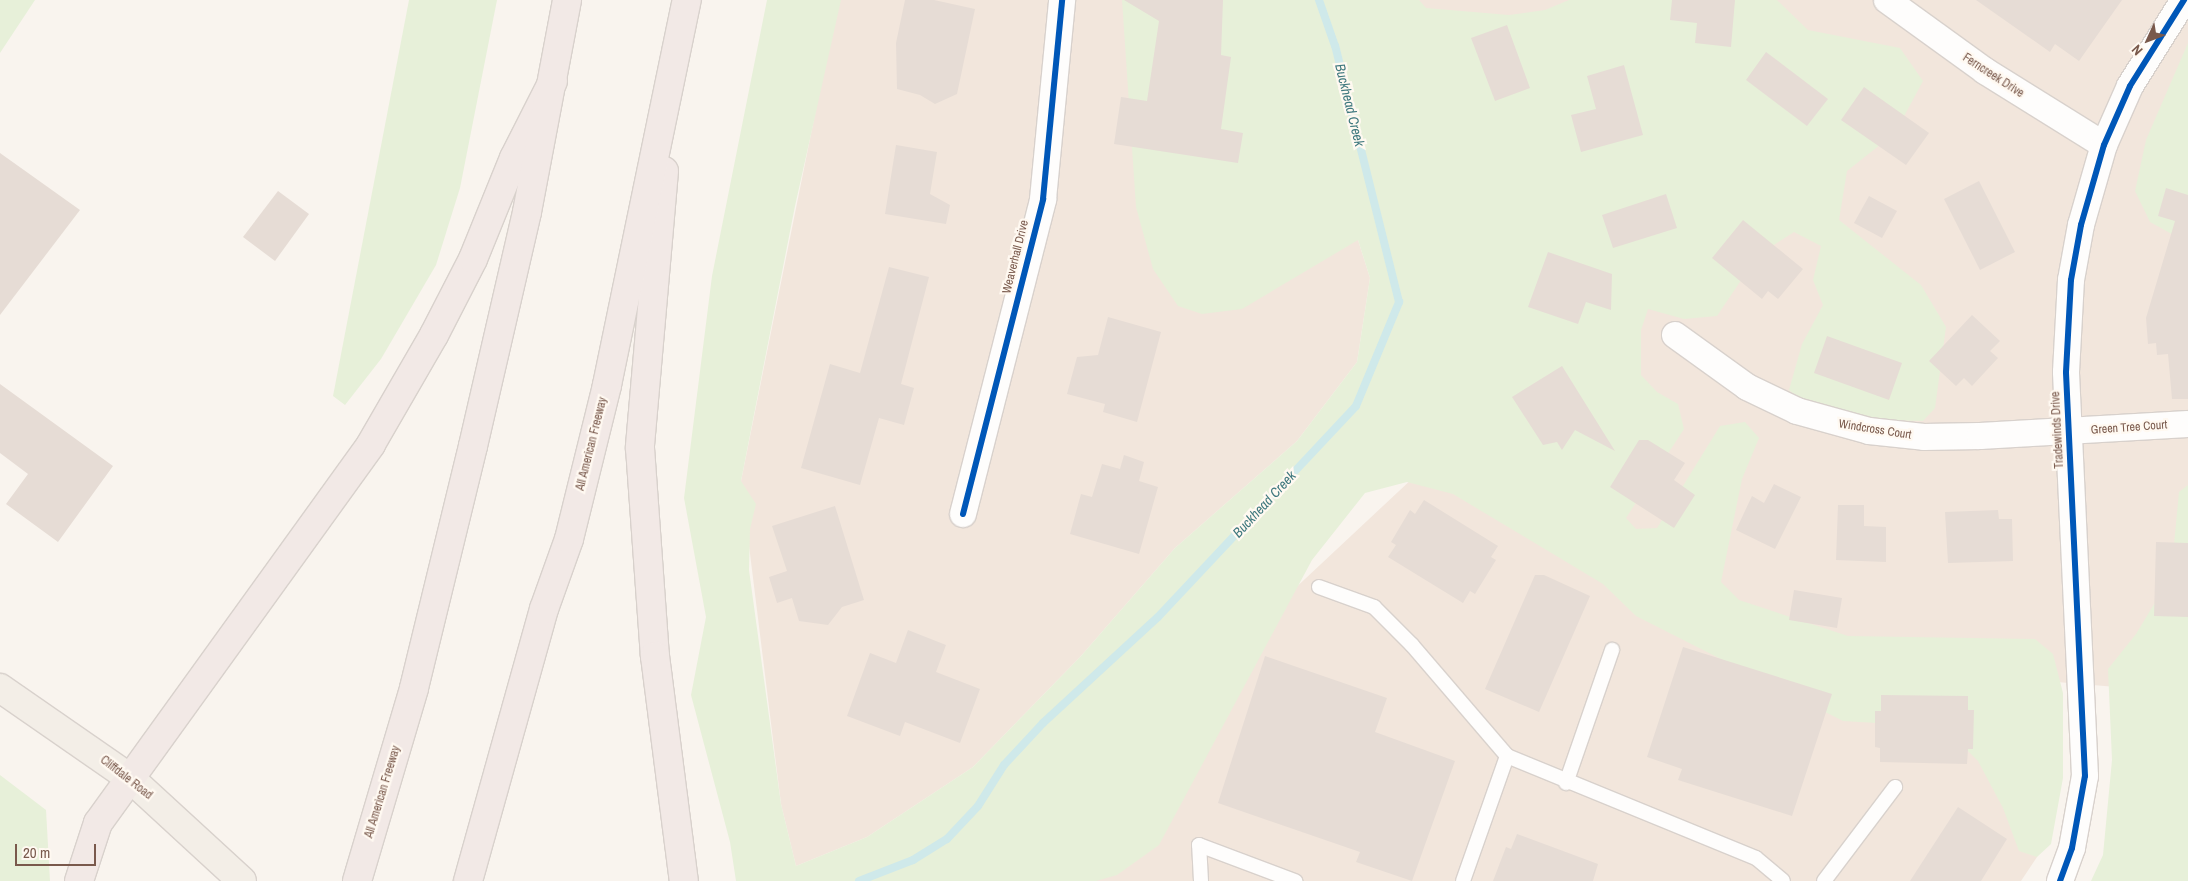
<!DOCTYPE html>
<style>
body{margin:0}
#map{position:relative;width:2188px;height:881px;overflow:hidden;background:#f9f4ee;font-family:"Archivo Narrow",sans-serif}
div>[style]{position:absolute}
.residential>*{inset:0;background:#f2e6dc}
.green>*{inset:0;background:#e7f0d9}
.stream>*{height:8px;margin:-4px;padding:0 4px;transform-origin:4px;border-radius:4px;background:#cfe9ea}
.building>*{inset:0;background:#e6dcd5}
.roads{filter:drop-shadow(1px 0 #d8d1cc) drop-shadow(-1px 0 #d8d1cc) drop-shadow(0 1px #d8d1cc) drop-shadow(0 -1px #d8d1cc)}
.service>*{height:14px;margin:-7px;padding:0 7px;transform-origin:7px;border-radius:7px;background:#fefdfc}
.minor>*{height:26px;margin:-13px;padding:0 13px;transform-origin:13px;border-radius:13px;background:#fefdfc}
.primary>*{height:28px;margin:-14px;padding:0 14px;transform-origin:14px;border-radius:14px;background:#f3eee7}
.motorway>*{height:28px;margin:-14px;padding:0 14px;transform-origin:14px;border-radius:14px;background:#f2e9e6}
.cycleway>*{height:6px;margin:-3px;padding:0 3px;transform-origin:3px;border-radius:3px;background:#0057b8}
span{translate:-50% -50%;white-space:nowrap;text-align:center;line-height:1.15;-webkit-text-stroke:4.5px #fff9f1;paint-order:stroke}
.street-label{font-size:12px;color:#79594c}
.water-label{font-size:14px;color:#3f787e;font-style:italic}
.north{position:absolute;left:2123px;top:15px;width:50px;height:50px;-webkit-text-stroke:4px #fff9f1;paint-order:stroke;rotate:227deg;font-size:14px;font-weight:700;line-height:20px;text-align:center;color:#79594c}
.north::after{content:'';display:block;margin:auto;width:18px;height:22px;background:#79594c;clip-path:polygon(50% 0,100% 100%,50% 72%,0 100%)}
.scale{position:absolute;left:15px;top:844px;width:81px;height:22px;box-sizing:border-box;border:2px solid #79594c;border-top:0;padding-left:6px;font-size:15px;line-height:18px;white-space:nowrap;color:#79594c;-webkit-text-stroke:4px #fff9f1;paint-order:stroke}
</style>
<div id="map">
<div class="residential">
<i style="clip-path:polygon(838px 0,1267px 0,1340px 183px,1370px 278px,1357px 362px,1297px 441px,1175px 548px,1081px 656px,973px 767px,867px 837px,796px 866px,781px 804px,741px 481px)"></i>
<i style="clip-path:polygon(1358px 0,2188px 0,2188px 693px,2045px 681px,2037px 857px,2021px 881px,982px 881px,1445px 448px)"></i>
</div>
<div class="green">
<i style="clip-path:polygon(0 0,35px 0,0 53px)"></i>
<i style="clip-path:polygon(409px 0,497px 0,460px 188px,436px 265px,381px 359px,345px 405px,333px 396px)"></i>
<i style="clip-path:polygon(767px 0,841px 0,795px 206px,741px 481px,756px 504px,750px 529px,749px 570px,781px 804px,796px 866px,867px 837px,973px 767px,1081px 656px,1175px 548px,1297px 441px,1357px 362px,1370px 278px,1358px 240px,1242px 309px,1202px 314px,1178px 306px,1153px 269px,1136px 207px,1122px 0,1419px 0,1426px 8px,1509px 15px,1545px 10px,1569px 0,1777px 0,1808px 30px,1900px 48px,1923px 81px,1895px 133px,1847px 171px,1839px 220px,1921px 285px,1946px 327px,1935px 408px,1923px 421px,1878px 420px,1812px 409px,1789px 390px,1802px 344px,1823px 305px,1813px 280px,1821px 246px,1794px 232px,1758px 255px,1717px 316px,1684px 319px,1648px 309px,1641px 330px,1641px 375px,1657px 392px,1678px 404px,1684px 429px,1626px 518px,1636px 529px,1657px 528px,1720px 426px,1745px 422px,1759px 438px,1742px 479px,1721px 582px,1739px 600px,1848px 636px,2035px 639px,2053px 654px,2063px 693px,2063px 778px,2051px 844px,2037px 857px,2019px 851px,2003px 808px,1978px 761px,1944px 727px,1843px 721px,1636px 616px,1603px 584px,1453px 494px,1407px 482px,1365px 493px,1312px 560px,1159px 845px,1117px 875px,1096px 881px,736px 881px,730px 842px,691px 695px,706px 617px,684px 498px,712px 276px)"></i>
<i style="clip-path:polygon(2188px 43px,2188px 243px,2150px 222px,2135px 191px,2146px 140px)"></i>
<i style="clip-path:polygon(2188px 485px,2188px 881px,2091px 881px,2103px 855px,2112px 760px,2108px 669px,2136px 634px,2171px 576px,2179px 492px)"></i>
<i style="clip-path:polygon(0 775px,46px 810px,50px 881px,0 881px)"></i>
</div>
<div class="stream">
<i style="left:859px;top:881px;width:58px;rotate:-21.3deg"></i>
<i style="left:913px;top:860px;width:40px;rotate:-32deg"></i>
<i style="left:947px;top:839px;width:45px;rotate:-46.8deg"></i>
<i style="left:978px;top:806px;width:49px;rotate:-57.6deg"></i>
<i style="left:1004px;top:765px;width:57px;rotate:-47.1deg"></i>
<i style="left:1043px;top:723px;width:156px;rotate:-42.7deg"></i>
<i style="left:1158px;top:617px;width:289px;rotate:-46.8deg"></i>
<i style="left:1356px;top:406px;width:113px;rotate:-67.5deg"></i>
<i style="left:1399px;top:302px;width:264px;rotate:-104deg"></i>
<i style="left:1335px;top:46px;width:49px;rotate:-109.2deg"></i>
</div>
<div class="building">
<i style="clip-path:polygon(905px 0,934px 0,975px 9px,957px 94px,935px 104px,920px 95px,897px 89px,896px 43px)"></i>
<i style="clip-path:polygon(1124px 0,1223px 0,1221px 55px,1231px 57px,1221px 129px,1243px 133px,1238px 163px,1114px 144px,1121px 97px,1147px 101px,1159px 21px)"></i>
<i style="clip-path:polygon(1672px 0,1735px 0,1731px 47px,1695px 43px,1697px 23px,1670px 20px)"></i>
<i style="clip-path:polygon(1976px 0,2122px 0,2079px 61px,2055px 44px,2050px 52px)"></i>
<i style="clip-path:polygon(1507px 25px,1530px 88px,1495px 101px,1471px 38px)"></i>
<i style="clip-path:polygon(1766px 52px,1828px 99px,1807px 126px,1746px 80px)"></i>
<i style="clip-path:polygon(1624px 65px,1643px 135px,1581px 152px,1571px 115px,1596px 109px,1587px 76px)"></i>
<i style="clip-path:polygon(1864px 87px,1929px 133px,1906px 165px,1841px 120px)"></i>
<i style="clip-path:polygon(896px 145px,937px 152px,930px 194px,950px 205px,946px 224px,885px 214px)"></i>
<i style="clip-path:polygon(0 153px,80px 210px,0 315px)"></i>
<i style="clip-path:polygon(1979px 181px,2015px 252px,1980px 270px,1944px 199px)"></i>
<i style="clip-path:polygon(2166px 188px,2188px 195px,2188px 399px,2172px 399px,2168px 354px,2157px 355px,2156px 343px,2148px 344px,2146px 318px,2175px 221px,2158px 216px)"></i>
<i style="clip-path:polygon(278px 191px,309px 214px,275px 261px,243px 237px)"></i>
<i style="clip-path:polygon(1666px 194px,1677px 228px,1613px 248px,1602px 215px)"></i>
<i style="clip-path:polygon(1869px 196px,1897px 211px,1882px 238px,1854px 223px)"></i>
<i style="clip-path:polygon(1743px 220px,1803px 269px,1778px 299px,1768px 291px,1762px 299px,1712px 258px)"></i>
<i style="clip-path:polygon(1548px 252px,1612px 274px,1611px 310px,1586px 302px,1578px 324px,1528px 307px)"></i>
<i style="clip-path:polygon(889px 267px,929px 277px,901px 384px,914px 388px,904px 425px,879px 418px,860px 485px,801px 468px,830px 364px,860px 373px)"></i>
<i style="clip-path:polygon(1972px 315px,2000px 341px,1990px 351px,1998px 358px,1972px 386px,1964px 378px,1956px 386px,1929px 361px)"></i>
<i style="clip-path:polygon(1108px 317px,1161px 332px,1137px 422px,1103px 412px,1105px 404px,1067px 394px,1077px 357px,1098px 355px)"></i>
<i style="clip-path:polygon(1827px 336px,1902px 363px,1889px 400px,1814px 373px)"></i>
<i style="clip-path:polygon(1562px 366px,1615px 451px,1575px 430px,1562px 450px,1557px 442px,1543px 445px,1512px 397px)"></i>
<i style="clip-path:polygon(0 384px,113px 466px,58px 542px,6px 504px,28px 474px,0 453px)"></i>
<i style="clip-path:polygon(1639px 440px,1648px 440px,1685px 463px,1674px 480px,1695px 495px,1674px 528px,1610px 487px)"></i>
<i style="clip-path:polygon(1124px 455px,1144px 462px,1139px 481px,1158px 487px,1139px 554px,1070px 534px,1081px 494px,1092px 497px,1102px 464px,1120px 469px)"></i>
<i style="clip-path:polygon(1774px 484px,1801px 497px,1775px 549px,1736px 530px,1752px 496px,1764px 503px)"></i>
<i style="clip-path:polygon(1424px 500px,1498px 546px,1491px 557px,1496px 560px,1475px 594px,1470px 591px,1463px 603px,1388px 557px,1396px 545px,1391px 542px,1410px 510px,1415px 514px)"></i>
<i style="clip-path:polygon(1838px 505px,1864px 505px,1864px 526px,1886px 527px,1886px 562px,1836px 560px)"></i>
<i style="clip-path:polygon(835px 506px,864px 600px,842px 607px,828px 625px,799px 621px,792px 598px,777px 603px,769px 577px,787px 571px,772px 526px)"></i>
<i style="clip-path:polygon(1998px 510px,1999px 519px,2012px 519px,2013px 561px,1948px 563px,1945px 512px)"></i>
<i style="clip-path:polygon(2156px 542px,2188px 543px,2188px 617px,2154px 616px)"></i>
<i style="clip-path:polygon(1535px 575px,1544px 575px,1590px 596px,1539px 712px,1485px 689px)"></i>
<i style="clip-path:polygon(1794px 590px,1842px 598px,1837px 628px,1789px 620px)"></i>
<i style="clip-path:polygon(908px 630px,946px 645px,936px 672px,980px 689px,960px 743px,905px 722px,900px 736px,847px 716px,870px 653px,896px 663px)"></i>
<i style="clip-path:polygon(1683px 647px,1832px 694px,1792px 816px,1678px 780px,1682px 769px,1647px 757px)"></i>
<i style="clip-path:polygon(1265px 656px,1387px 698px,1375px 732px,1455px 761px,1412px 881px,1356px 862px,1360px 852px,1218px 803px)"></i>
<i style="clip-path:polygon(1881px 695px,1968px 696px,1968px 710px,1974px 710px,1973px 749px,1968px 749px,1967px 764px,1880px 762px,1880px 748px,1875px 747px,1875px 711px,1881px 711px)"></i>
<i style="clip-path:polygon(1958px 807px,2007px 839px,1981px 881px,1910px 881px)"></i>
<i style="clip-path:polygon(1517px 834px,1598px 864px,1593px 881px,1493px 881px,1506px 847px,1511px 849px)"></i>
</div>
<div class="roads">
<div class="service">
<i style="left:1319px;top:587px;width:59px;rotate:20deg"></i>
<i style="left:1374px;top:607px;width:54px;rotate:45deg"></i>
<i style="left:1412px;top:645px;width:146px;rotate:49.4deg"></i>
<i style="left:1507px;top:756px;width:269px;rotate:22.3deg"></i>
<i style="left:1756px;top:858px;width:35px;rotate:40deg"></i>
<i style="left:1566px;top:783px;width:141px;rotate:-70.9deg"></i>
<i style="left:1201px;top:881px;width:36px;rotate:-93deg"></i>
<i style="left:1199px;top:845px;width:103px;rotate:20.6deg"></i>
<i style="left:1463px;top:881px;width:133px;rotate:-70.6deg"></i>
<i style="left:1824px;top:881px;width:118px;rotate:-52.9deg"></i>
</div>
<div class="minor">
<i style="left:1887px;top:0;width:121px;rotate:35.9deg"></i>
<i style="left:1985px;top:71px;width:140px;rotate:31.9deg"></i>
<i style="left:1675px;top:335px;width:89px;rotate:35.8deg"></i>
<i style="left:1747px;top:387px;width:55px;rotate:25.6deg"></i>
<i style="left:1797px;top:411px;width:75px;rotate:15.5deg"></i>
<i style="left:1869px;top:431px;width:55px;rotate:6.2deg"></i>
<i style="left:1924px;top:437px;width:56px;rotate:-1deg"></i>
<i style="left:1980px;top:436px;width:208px;rotate:-3.3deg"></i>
<i style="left:963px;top:514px;width:325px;rotate:-75.7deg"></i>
<i style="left:1043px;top:199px;width:200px;rotate:-84.5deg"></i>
<i style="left:2060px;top:881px;width:35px;rotate:-70deg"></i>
<i style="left:2072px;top:848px;width:73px;rotate:-79.8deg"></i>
<i style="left:2085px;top:776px;width:404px;rotate:-92.7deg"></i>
<i style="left:2066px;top:372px;width:92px;rotate:-86.9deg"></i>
<i style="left:2071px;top:280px;width:56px;rotate:-79.7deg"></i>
<i style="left:2081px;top:225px;width:83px;rotate:-74deg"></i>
<i style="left:2104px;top:145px;width:64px;rotate:-66.2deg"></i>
<i style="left:2130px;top:86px;width:102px;rotate:-57.9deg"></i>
</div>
<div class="primary">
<i style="left:0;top:688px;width:158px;rotate:34.7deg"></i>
<i style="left:130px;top:778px;width:152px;rotate:42.6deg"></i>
</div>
<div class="motorway">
<i style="left:664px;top:171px;width:278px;rotate:95deg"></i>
<i style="left:640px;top:448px;width:209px;rotate:85.9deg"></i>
<i style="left:655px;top:656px;width:227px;rotate:82.7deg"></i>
<i style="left:79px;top:881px;width:61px;rotate:-71.9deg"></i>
<i style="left:98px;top:823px;width:467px;rotate:-54.2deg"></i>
<i style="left:371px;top:444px;width:126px;rotate:-60deg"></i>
<i style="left:434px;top:335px;width:85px;rotate:-62.8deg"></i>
<i style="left:473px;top:259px;width:109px;rotate:-67.9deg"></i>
<i style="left:514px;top:158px;width:86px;rotate:-63.1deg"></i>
<i style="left:357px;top:881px;width:201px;rotate:-73.5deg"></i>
<i style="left:414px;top:688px;width:249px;rotate:-76.3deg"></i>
<i style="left:473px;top:446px;width:240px;rotate:-77deg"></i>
<i style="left:527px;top:212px;width:216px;rotate:-79.3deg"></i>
<i style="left:468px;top:881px;width:282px;rotate:-74.4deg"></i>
<i style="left:544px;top:609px;width:74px;rotate:-70.3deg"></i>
<i style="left:569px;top:539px;width:159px;rotate:-76.1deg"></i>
<i style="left:607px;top:385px;width:393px;rotate:-78.3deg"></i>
</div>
</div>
<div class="cycleway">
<i style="left:963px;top:514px;width:325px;rotate:-75.7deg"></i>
<i style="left:1043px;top:199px;width:200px;rotate:-84.5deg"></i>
<i style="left:2060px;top:881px;width:35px;rotate:-70deg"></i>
<i style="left:2072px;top:848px;width:73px;rotate:-79.8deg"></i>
<i style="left:2085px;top:776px;width:404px;rotate:-92.7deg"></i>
<i style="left:2066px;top:372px;width:92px;rotate:-86.9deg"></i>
<i style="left:2071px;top:280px;width:56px;rotate:-79.7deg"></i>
<i style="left:2081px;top:225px;width:83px;rotate:-74deg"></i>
<i style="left:2104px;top:145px;width:64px;rotate:-66.2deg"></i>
<i style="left:2130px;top:86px;width:102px;rotate:-57.9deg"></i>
</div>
<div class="street-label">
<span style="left:1993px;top:76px;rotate:33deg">Ferncreek Drive</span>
<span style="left:1016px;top:257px;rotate:-76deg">Weaverhall Drive</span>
<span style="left:2129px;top:428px;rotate:-4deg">Green Tree Court</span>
<span style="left:1875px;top:430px;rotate:9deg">Windcross Court</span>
<span style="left:2058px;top:430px;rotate:-93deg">Tradewinds Drive</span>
<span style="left:592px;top:444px;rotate:-76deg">All American Freeway</span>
<span style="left:126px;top:778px;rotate:38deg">Cliffdale Road</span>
<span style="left:383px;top:792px;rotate:-73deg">All American Freeway</span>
</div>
<div class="water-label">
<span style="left:1350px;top:105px;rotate:76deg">Buckhead Creek</span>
<span style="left:1264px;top:504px;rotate:-47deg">Buckhead Creek</span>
</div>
<div class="north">N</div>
<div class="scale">20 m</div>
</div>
